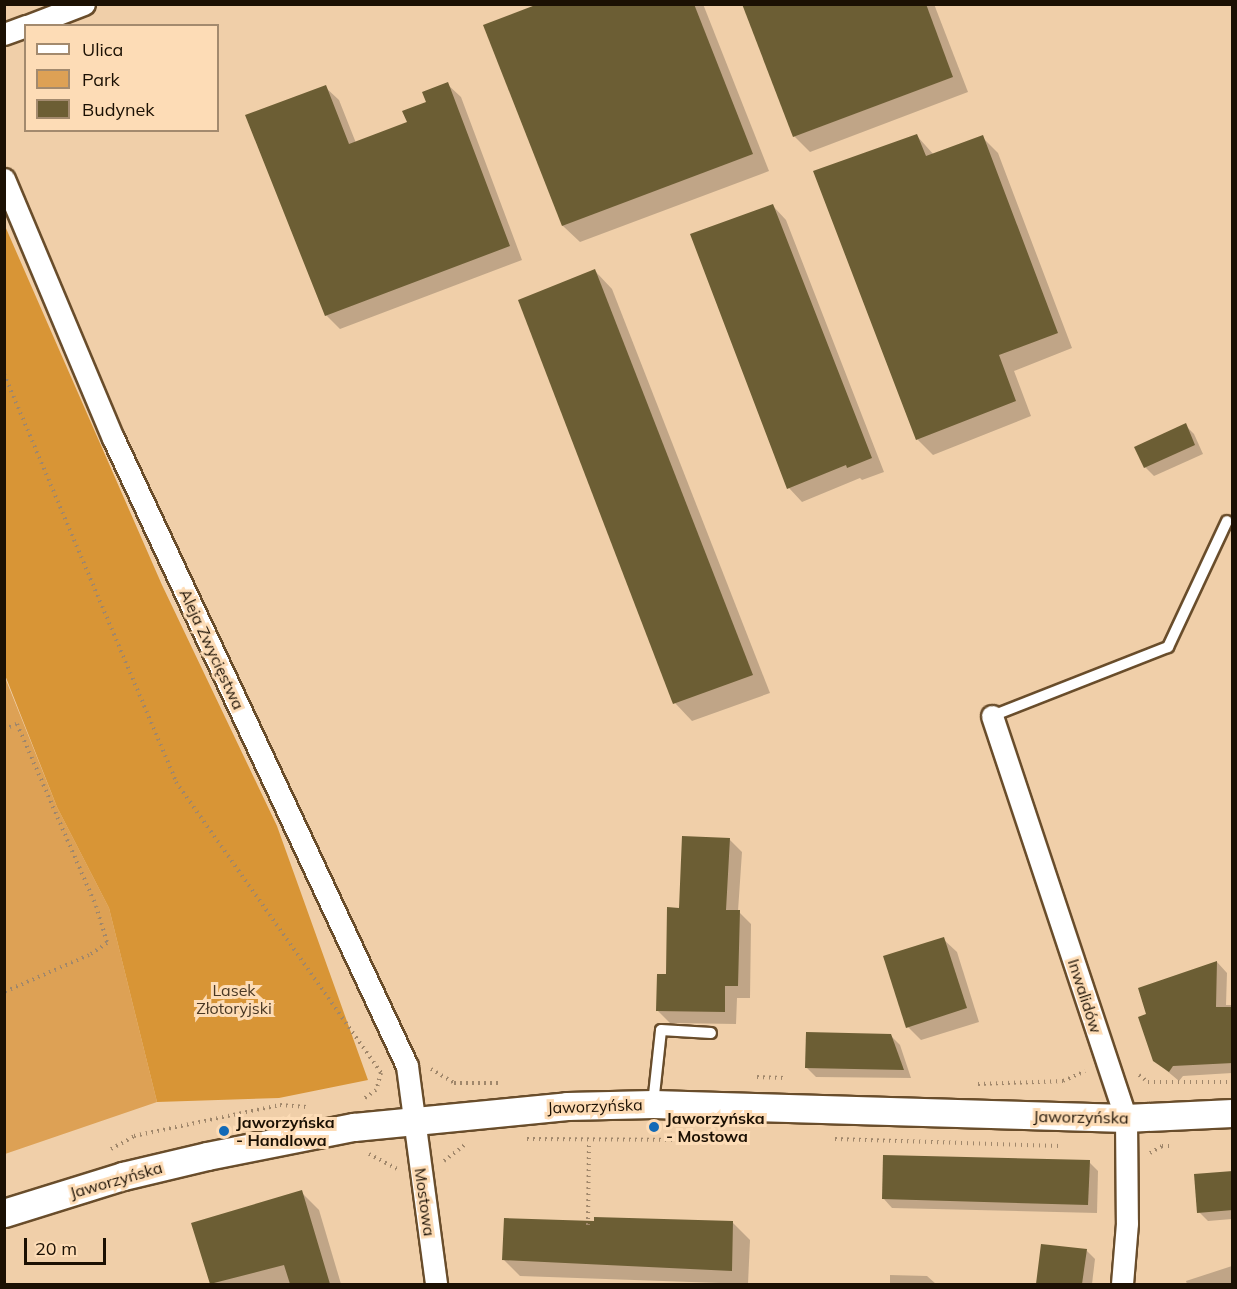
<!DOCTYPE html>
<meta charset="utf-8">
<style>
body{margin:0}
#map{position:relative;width:1237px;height:1289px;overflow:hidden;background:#f0cfa9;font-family:Mulish,sans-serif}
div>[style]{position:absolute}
.green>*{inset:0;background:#dda155}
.forest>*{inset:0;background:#d89536}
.shadow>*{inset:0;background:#0003}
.building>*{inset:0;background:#6c5e34}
.path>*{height:4px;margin-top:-2px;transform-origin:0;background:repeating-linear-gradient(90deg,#a0876b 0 1.5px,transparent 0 6px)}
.roads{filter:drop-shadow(2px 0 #694d2b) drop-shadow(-2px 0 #694d2b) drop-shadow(0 2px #694d2b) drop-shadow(0 -2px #694d2b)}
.service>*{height:10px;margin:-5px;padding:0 5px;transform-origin:5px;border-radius:5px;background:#fff}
.minor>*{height:21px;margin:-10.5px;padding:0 10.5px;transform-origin:10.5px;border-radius:10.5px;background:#fff}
.tertiary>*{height:27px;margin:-13.5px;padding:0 13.5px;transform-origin:13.5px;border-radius:13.5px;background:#fff}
.dots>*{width:16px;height:16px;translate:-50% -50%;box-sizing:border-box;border:3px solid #fddcb6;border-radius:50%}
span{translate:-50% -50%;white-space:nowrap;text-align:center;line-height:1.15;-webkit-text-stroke:6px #fddcb6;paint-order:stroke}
.street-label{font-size:16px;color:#1b1003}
.park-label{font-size:16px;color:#493824}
.poi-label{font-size:16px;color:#1b1003;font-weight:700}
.left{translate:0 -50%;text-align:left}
.frame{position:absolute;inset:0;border:6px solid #1b1003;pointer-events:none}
.legend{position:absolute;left:24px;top:24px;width:195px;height:108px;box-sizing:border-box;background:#fddcb6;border:2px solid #a38a6e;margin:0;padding:8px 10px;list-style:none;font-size:18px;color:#1b1003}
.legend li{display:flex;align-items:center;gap:12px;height:30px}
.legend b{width:30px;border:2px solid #a38a6e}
.scale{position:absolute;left:24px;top:1238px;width:82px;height:27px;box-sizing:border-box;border:3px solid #1b1003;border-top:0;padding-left:8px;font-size:18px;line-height:21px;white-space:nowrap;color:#1b1003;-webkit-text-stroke:4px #fddcb6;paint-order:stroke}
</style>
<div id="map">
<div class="green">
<i style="clip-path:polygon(4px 675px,57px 807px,109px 908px,157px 1102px,5px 1154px)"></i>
</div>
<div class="forest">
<i style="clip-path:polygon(5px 226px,162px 585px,277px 826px,368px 1080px,279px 1098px,157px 1102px,109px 908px,57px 807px,5px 675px)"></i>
</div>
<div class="shadow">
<i style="clip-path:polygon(542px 4px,703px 4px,769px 171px,580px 242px,563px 226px,485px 26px)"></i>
<i style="clip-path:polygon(743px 4px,934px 4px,968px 92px,810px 152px,794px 136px)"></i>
<i style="clip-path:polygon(447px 84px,461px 97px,522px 260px,340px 329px,326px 315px,325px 87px,339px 100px,356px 143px,409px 123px)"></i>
<i style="clip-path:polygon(917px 136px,934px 155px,982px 137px,998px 153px,1072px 348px,1014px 371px,1031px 416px,933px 455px,917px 439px)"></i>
<i style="clip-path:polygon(773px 206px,786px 220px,884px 472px,862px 480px,860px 478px,802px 502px,789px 488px)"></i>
<i style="clip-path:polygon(595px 271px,612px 289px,770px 693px,692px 721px,675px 703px)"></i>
<i style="clip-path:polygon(1185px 425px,1194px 434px,1203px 454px,1154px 476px,1145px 467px)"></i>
<i style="clip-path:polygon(729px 839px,742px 852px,738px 911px,751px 924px,750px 998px,737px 998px,736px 1024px,670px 1023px,658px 1011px,667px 976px,680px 909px)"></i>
<i style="clip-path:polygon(943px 939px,957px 952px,979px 1022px,921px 1040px,908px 1027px)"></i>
<i style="clip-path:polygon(1217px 962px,1227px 973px,1226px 1005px,1232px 1005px,1232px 1073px,1183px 1076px,1179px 1081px,1154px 1060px,1148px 1015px)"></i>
<i style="clip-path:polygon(891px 1036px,900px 1045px,911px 1078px,816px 1077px,807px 1068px)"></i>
<i style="clip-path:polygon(1089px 1162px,1098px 1171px,1097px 1213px,892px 1208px,884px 1199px)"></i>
<i style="clip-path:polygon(1232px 1172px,1232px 1219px,1208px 1221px,1199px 1212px)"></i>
<i style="clip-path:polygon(301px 1192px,319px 1210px,341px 1284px,211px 1284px,193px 1224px)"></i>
<i style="clip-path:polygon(595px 1222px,733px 1223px,750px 1240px,748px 1284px,520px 1276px,503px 1259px)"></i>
<i style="clip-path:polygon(1043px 1245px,1086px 1250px,1095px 1259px,1092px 1284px,1038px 1284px)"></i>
<i style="clip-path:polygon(1232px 1266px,1232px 1284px,1187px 1284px,1186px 1281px)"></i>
<i style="clip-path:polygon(890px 1275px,927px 1276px,936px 1284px,890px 1284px)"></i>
</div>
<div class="building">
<i style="clip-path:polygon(538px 4px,694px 4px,753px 154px,562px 226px,483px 25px)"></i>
<i style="clip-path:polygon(742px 4px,926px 4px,953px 77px,793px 137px)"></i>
<i style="clip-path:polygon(448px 82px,510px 246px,325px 316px,245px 115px,326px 85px,349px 144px,407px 122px,402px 111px,426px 102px,422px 92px)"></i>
<i style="clip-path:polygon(917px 134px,926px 156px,983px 135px,1058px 333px,999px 355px,1016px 401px,916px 440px,813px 171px)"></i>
<i style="clip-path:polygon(773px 204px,872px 458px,847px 468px,846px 465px,787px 489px,690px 234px)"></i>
<i style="clip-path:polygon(595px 269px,753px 675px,673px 704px,518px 300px)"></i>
<i style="clip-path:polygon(1186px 423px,1195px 445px,1144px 468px,1134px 447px)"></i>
<i style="clip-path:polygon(682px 836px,730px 838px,726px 910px,740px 910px,738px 986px,725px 986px,725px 1012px,656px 1011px,657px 974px,666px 974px,667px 907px,679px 908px)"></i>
<i style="clip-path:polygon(944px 937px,967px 1008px,906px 1028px,883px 956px)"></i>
<i style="clip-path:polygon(1217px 961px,1216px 1007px,1233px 1007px,1233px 1063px,1173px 1066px,1169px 1072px,1153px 1061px,1138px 1017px,1146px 1014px,1138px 988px)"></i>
<i style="clip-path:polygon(806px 1032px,891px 1034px,904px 1070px,805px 1068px)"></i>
<i style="clip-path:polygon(883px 1155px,1090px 1160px,1088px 1205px,882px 1199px)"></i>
<i style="clip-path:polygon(1233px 1171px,1233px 1210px,1197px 1213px,1194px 1174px)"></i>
<i style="clip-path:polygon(302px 1190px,330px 1284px,290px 1284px,284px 1265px,210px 1284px,191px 1223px)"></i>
<i style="clip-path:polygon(594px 1217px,733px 1221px,732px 1271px,502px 1260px,504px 1218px,594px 1221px)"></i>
<i style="clip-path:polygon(1041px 1244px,1087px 1249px,1082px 1284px,1036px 1284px)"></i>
</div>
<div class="path">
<i style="left:4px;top:374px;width:443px;rotate:67.1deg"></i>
<i style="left:176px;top:782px;width:356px;rotate:54.8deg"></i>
<i style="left:381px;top:1073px;width:18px;rotate:106deg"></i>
<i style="left:376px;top:1090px;width:14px;rotate:144deg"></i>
<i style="left:4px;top:729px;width:14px;rotate:-21deg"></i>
<i style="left:17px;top:724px;width:198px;rotate:66.5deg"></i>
<i style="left:96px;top:906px;width:39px;rotate:73deg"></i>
<i style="left:107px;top:943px;width:22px;rotate:146deg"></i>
<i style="left:89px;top:955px;width:93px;rotate:156.5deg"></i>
<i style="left:431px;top:1069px;width:27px;rotate:31deg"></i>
<i style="left:454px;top:1083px;width:47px"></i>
<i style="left:1139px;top:1075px;width:11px;rotate:38deg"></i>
<i style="left:1148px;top:1082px;width:84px"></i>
<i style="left:757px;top:1077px;width:28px;rotate:2deg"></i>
<i style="left:978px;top:1084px;width:85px;rotate:-2deg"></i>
<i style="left:1063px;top:1081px;width:24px;rotate:-24deg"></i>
<i style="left:527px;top:1139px;width:174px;rotate:0.3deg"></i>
<i style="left:701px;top:1140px;width:25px;rotate:-11deg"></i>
<i style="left:835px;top:1139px;width:226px;rotate:1.8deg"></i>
<i style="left:111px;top:1149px;width:26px;rotate:-29deg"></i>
<i style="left:134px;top:1136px;width:149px;rotate:-12deg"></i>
<i style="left:280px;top:1105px;width:27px;rotate:4deg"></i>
<i style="left:1150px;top:1153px;width:14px;rotate:-30deg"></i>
<i style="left:1162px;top:1146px;width:8px"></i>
<i style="left:369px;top:1154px;width:32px;rotate:28deg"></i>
<i style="left:444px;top:1161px;width:28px;rotate:-38deg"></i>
<i style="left:588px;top:1225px;width:84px;rotate:-89.3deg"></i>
</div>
<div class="roads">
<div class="service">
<i style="left:992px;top:716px;width:189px;rotate:-21.4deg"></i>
<i style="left:1168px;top:647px;width:139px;rotate:-64.9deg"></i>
<i style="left:653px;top:1104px;width:74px;rotate:-83.8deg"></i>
<i style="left:661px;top:1030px;width:50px;rotate:3.4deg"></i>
</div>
<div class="minor">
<i style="left:27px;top:26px;width:61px;rotate:-21.1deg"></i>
<i style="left:4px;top:34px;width:23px;rotate:-20deg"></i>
<i style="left:4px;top:179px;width:281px;rotate:67.2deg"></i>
<i style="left:113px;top:438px;width:693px;rotate:64.91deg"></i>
<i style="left:407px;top:1066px;width:220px;rotate:82.4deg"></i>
<i style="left:992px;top:716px;width:424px;rotate:71.6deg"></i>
<i style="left:1126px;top:1118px;width:105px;rotate:89.5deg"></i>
<i style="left:1127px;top:1223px;width:61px;rotate:94.7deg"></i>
</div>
<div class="tertiary">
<i style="left:4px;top:1213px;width:125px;rotate:-17.3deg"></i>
<i style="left:123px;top:1176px;width:86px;rotate:-13.4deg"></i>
<i style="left:207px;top:1156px;width:150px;rotate:-11.2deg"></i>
<i style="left:354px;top:1127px;width:214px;rotate:-5.6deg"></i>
<i style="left:567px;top:1106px;width:86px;rotate:-1.3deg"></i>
<i style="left:653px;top:1104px;width:473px;rotate:1.7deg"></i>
<i style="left:1126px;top:1118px;width:106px;rotate:-2.7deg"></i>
</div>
</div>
<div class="dots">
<i style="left:654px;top:1127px;background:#126ab7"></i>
<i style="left:224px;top:1131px;background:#126ab7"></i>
</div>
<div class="street-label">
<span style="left:212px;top:649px;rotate:65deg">Aleja Zwycięstwa</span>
<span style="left:1085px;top:996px;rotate:72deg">Inwalidów</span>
<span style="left:595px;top:1106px;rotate:-2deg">Jaworzyńska</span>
<span style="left:1081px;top:1117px;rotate:1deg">Jaworzyńska</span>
<span style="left:116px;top:1180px;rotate:-16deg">Jaworzyńska</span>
<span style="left:425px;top:1202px;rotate:82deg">Mostowa</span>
</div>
<div class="park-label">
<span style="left:234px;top:999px">Lasek<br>Złotoryjski</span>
</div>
<div class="poi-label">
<span class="left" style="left:666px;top:1127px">Jaworzyńska<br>- Mostowa</span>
<span class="left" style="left:236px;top:1131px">Jaworzyńska<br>- Handlowa</span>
</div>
<div class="frame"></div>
<ul class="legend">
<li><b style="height:8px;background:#fff"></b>Ulica</li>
<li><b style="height:16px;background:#dda155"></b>Park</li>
<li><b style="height:16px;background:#6c5e34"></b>Budynek</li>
</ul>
<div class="scale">20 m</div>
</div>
